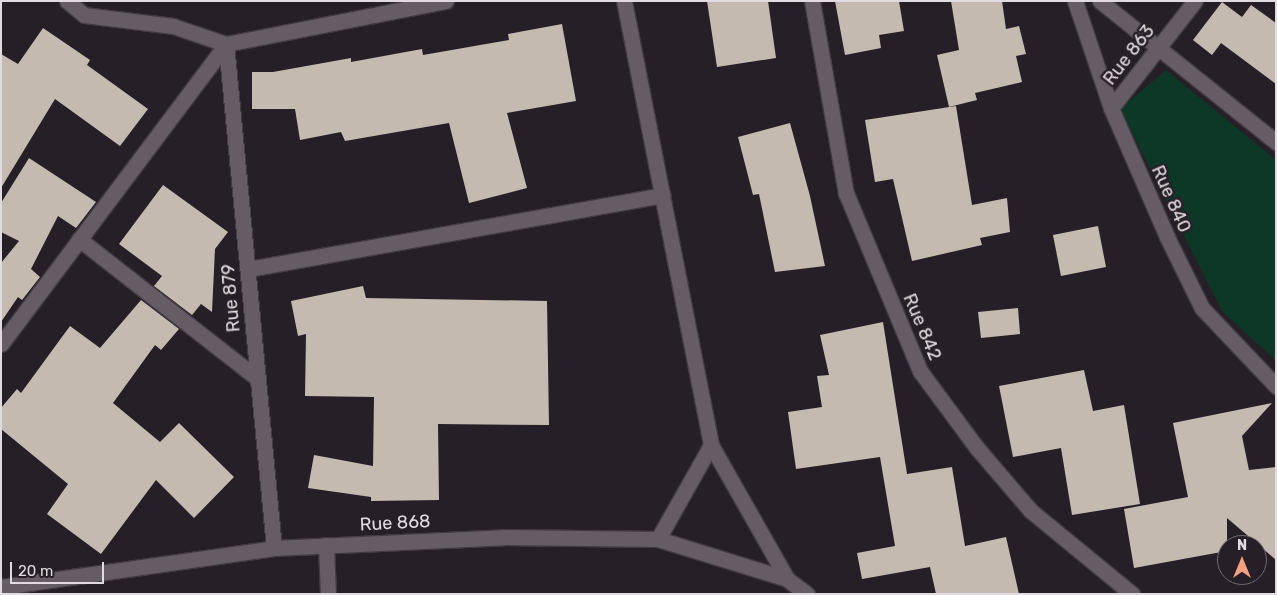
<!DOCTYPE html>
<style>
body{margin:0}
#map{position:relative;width:1277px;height:595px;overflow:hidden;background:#271f27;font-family:Rubik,sans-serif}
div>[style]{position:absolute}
.green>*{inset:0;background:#0d3727}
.building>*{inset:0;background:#c5bab0}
.roads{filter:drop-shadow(1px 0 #423b42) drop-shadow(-1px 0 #423b42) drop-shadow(0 1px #423b42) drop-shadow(0 -1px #423b42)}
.minor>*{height:15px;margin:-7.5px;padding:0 7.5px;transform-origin:7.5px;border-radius:7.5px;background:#655c65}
span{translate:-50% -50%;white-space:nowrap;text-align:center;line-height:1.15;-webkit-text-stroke:5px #271f27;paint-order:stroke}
.street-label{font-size:18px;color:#e1dbe1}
.frame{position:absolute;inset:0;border:2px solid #e1dbe1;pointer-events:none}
.north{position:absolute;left:1217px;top:535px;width:50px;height:50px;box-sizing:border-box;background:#271f27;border:1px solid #716a71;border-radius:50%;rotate:0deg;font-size:14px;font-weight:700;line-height:20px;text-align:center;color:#e1dbe1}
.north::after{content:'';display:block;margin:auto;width:18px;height:22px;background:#f2a081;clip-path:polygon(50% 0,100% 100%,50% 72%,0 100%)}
.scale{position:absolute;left:10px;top:562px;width:94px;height:22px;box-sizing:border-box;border:2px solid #e1dbe1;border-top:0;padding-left:6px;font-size:15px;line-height:18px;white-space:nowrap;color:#e1dbe1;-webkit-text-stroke:4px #271f27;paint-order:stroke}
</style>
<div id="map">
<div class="green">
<i style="clip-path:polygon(1166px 70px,1276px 160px,1276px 361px,1222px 311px,1120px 109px)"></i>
</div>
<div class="building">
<i style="clip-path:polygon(707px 1px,768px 1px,776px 58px,717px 67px)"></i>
<i style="clip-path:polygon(835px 1px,899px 1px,904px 31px,879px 35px,881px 48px,845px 55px)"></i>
<i style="clip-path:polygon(951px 1px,1002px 1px,1006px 29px,1019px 26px,1026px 54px,1016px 56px,1022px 82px,975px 93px,977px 100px,949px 107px,937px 55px,959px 50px)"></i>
<i style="clip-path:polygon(1222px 2px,1242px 17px,1251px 5px,1276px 23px,1276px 84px,1221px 43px,1212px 55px,1193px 40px)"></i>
<i style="clip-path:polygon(562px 24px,576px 101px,507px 113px,527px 188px,469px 203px,449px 123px,345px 141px,341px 132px,300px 140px,295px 109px,252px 109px,252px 72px,273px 72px,351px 58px,351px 62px,422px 49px,423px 55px,509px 40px,508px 34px)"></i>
<i style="clip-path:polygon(43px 28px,90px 60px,87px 65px,148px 109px,120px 146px,55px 99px,1px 188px,1px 54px,18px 64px)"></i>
<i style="clip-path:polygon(956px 106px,972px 205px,1007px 198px,1010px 232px,980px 238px,982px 245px,912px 261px,893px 179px,875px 182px,865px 120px)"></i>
<i style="clip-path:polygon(790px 123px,810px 196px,825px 266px,775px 272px,759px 194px,753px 195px,738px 137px)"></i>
<i style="clip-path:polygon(29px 158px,96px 202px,76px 228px,58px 216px,31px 269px,40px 277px,22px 300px,18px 297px,1px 322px,1px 263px,19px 241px,1px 232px,1px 203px)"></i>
<i style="clip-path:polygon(163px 185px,228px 232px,215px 249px,212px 312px,201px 304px,192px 315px,154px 286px,162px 276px,119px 244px)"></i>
<i style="clip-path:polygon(1098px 226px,1106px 267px,1061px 276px,1053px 235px)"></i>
<i style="clip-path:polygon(363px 286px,366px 298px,547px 301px,549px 425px,438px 424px,439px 500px,371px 501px,371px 497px,308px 488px,314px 455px,373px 466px,374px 397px,305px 396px,306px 334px,298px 336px,291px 301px)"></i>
<i style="clip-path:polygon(141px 300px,179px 329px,161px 350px,155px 345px,113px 403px,160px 442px,179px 423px,234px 477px,194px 518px,156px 480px,101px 554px,47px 514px,68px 484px,1px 429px,1px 408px,17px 389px,21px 393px,70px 326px,100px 348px)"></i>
<i style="clip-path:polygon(1018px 308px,1020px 334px,981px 338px,978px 312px)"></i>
<i style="clip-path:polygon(883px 322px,907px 474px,952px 467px,965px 546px,1006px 537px,1019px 594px,936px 594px,930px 567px,862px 579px,857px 553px,895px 546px,880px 457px,796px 469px,788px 412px,822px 407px,817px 376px,829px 375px,820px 335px)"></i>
<i style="clip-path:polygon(1084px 370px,1093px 411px,1124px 405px,1140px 504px,1072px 515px,1061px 448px,1013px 457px,999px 386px)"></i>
<i style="clip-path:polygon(1272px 403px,1242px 436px,1249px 470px,1276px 467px,1276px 560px,1227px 518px,1227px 551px,1134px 568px,1124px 509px,1188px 497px,1173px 423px)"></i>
</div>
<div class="roads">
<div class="minor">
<i style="left:67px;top:1px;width:22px;rotate:39deg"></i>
<i style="left:84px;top:15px;width:90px;rotate:7deg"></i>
<i style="left:173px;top:26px;width:56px;rotate:18.8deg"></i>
<i style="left:226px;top:44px;width:224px;rotate:-11.1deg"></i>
<i style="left:624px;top:1px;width:452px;rotate:78.9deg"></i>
<i style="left:711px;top:445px;width:154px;rotate:60.4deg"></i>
<i style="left:812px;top:1px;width:195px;rotate:80deg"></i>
<i style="left:846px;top:193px;width:193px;rotate:67.4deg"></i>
<i style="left:920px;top:371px;width:96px;rotate:53.5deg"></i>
<i style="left:977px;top:448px;width:83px;rotate:49.4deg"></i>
<i style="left:1031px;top:511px;width:131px;rotate:39.4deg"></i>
<i style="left:1075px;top:1px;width:113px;rotate:71.4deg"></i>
<i style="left:1111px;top:108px;width:141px;rotate:66.5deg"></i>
<i style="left:1167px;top:237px;width:79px;rotate:63.8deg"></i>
<i style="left:1202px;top:308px;width:108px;rotate:46.5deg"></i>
<i style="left:1100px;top:1px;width:226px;rotate:38.7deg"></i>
<i style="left:226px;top:44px;width:506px;rotate:84.56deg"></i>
<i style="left:1111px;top:108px;width:136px;rotate:-51.9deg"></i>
<i style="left:79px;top:239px;width:227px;rotate:38deg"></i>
<i style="left:248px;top:269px;width:421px;rotate:-10.1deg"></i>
<i style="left:1px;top:344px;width:375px;rotate:-53.1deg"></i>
<i style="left:658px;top:539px;width:108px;rotate:-60.6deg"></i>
<i style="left:326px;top:545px;width:49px;rotate:87.7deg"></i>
<i style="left:1px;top:587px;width:276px;rotate:-8.1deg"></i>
<i style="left:274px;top:548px;width:230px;rotate:-2.7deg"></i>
<i style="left:504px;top:537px;width:154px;rotate:0.7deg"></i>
<i style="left:658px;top:539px;width:135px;rotate:17.2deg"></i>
<i style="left:787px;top:579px;width:25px;rotate:37deg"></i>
</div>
</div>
<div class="street-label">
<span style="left:1129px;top:55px;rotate:-52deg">Rue 863</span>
<span style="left:1171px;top:199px;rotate:66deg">Rue 840</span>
<span style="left:231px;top:298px;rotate:-95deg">Rue 879</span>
<span style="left:922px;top:327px;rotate:67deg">Rue 842</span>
<span style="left:395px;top:523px;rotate:-3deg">Rue 868</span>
</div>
<div class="frame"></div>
<div class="north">N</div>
<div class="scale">20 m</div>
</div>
